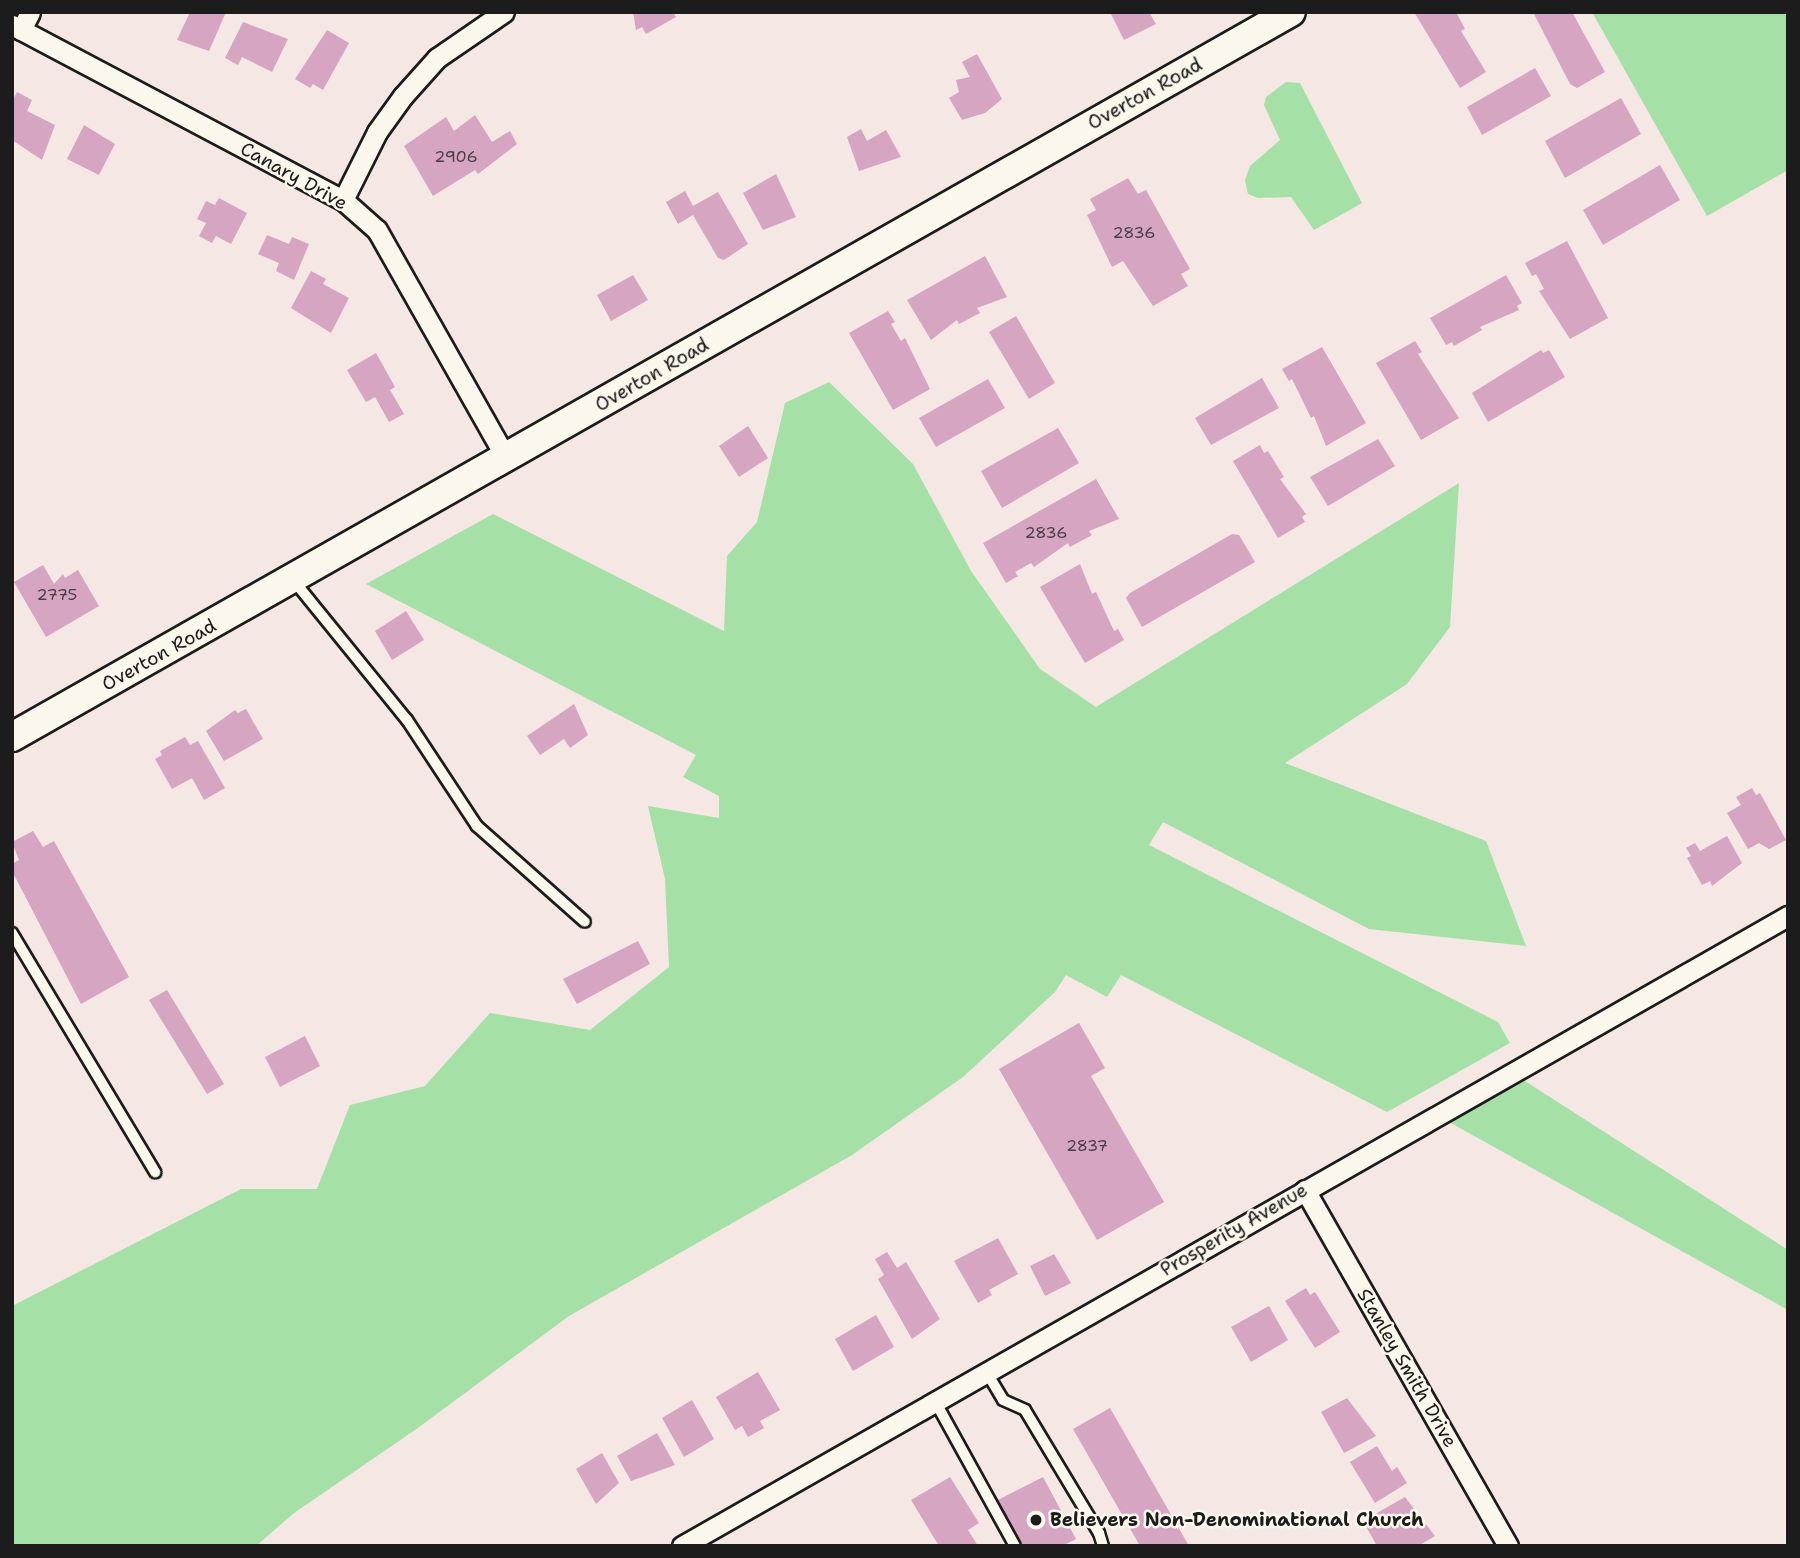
<!DOCTYPE html>
<style>
body{margin:0}
#map{position:relative;width:1800px;height:1558px;overflow:hidden;background:#f4e7e4;font-family:"Shantell Sans",sans-serif}
div>[style]{position:absolute}
.green>*{inset:0;background:#a5e0a7}
.building>*{inset:0;background:#d6a5c2}
.roads{filter:drop-shadow(2px 0 #1c1c1c) drop-shadow(-2px 0 #1c1c1c) drop-shadow(0 2px #1c1c1c) drop-shadow(0 -2px #1c1c1c)}
.lane>*{height:10px;margin:-5px;padding:0 5px;transform-origin:5px;border-radius:5px;background:#fbf7ec}
.street>*{height:19px;margin:-9.5px;padding:0 9.5px;transform-origin:9.5px;border-radius:9.5px;background:#fbf7ec}
.secondary>*{height:28px;margin:-14px;padding:0 14px;transform-origin:14px;border-radius:14px;background:#fbf7ec}
.dots>*{width:19px;height:19px;translate:-50% -50%;box-sizing:border-box;border:4px solid #fbf7ec;border-radius:50%}
span{translate:-50% -50%;white-space:nowrap;text-align:center;line-height:1.15;-webkit-text-stroke:5px #fbf7ec;paint-order:stroke}
.number-label{font-size:16px;color:#4a3e46}
.number-label span{-webkit-text-stroke-width:0}
.street-label{font-size:19px;color:#1c1c1c}
.poi-label{font-size:19px;color:#1c1c1c;font-weight:700}
.left{translate:0 -50%;text-align:left}
.frame{position:absolute;inset:0;border:14px solid #1c1c1c;pointer-events:none}
</style>
<div id="map">
<div class="green">
<i style="clip-path:polygon(1592px 12px,1788px 12px,1788px 170px,1707px 216px)"></i>
<i style="clip-path:polygon(1286px 82px,1300px 83px,1362px 203px,1314px 230px,1291px 197px,1258px 198px,1248px 194px,1245px 180px,1250px 166px,1280px 140px,1264px 105px,1266px 97px)"></i>
<i style="clip-path:polygon(829px 382px,913px 464px,971px 571px,1040px 669px,1096px 707px,1459px 483px,1450px 627px,1407px 684px,1285px 763px,1486px 841px,1526px 946px,1369px 929px,1163px 822px,1149px 845px,1498px 1022px,1510px 1043px,1387px 1112px,1121px 975px,1107px 997px,1066px 975px,1055px 992px,963px 1077px,852px 1155px,569px 1316px,415px 1430px,294px 1513px,256px 1546px,12px 1546px,12px 1306px,241px 1189px,317px 1189px,350px 1105px,425px 1086px,490px 1013px,590px 1030px,669px 967px,665px 879px,648px 806px,719px 818px,719px 796px,683px 777px,696px 755px,366px 584px,493px 514px,724px 631px,727px 556px,757px 522px,785px 403px)"></i>
<i style="clip-path:polygon(1525px 1081px,1788px 1250px,1788px 1310px,1449px 1122px)"></i>
</div>
<div class="building">
<i style="clip-path:polygon(190px 12px,226px 12px,209px 51px,177px 40px)"></i>
<i style="clip-path:polygon(633px 12px,673px 12px,676px 17px,646px 34px,642px 27px,636px 30px)"></i>
<i style="clip-path:polygon(1110px 12px,1149px 12px,1156px 24px,1124px 40px)"></i>
<i style="clip-path:polygon(1414px 12px,1456px 12px,1465px 29px,1461px 31px,1486px 72px,1460px 88px)"></i>
<i style="clip-path:polygon(1533px 12px,1572px 12px,1605px 72px,1577px 88px,1570px 84px)"></i>
<i style="clip-path:polygon(243px 22px,288px 39px,272px 72px,242px 57px,238px 65px,225px 58px)"></i>
<i style="clip-path:polygon(327px 30px,349px 43px,323px 90px,313px 84px,310px 88px,295px 79px)"></i>
<i style="clip-path:polygon(977px 54px,1002px 99px,985px 113px,962px 120px,949px 98px,959px 92px,956px 80px,970px 77px,962px 62px)"></i>
<i style="clip-path:polygon(1535px 68px,1551px 96px,1482px 135px,1467px 107px)"></i>
<i style="clip-path:polygon(17px 92px,32px 100px,27px 111px,55px 125px,42px 160px,12px 140px,12px 102px)"></i>
<i style="clip-path:polygon(1621px 98px,1641px 134px,1565px 178px,1545px 141px)"></i>
<i style="clip-path:polygon(475px 115px,492px 142px,510px 131px,517px 144px,478px 174px,475px 170px,433px 196px,404px 146px,446px 117px,454px 131px)"></i>
<i style="clip-path:polygon(84px 125px,115px 144px,99px 175px,67px 159px)"></i>
<i style="clip-path:polygon(861px 129px,867px 141px,886px 130px,901px 157px,859px 171px,847px 137px)"></i>
<i style="clip-path:polygon(1660px 165px,1680px 200px,1603px 245px,1583px 210px)"></i>
<i style="clip-path:polygon(776px 174px,796px 217px,763px 230px,743px 193px)"></i>
<i style="clip-path:polygon(1128px 178px,1138px 194px,1146px 190px,1190px 269px,1181px 274px,1188px 286px,1153px 306px,1123px 261px,1112px 267px,1087px 215px,1096px 210px,1090px 199px)"></i>
<i style="clip-path:polygon(685px 191px,693px 206px,718px 192px,748px 244px,724px 260px,718px 258px,693px 215px,678px 224px,666px 202px)"></i>
<i style="clip-path:polygon(219px 198px,247px 213px,231px 244px,216px 236px,212px 243px,199px 236px,206px 223px,197px 219px,206px 201px,215px 205px)"></i>
<i style="clip-path:polygon(267px 235px,289px 244px,292px 237px,309px 244px,294px 280px,276px 271px,279px 263px,258px 254px)"></i>
<i style="clip-path:polygon(1567px 241px,1608px 318px,1570px 339px,1539px 291px,1544px 289px,1536px 274px,1532px 276px,1525px 263px)"></i>
<i style="clip-path:polygon(985px 256px,1007px 297px,977px 308px,980px 313px,959px 324px,957px 320px,931px 340px,907px 300px)"></i>
<i style="clip-path:polygon(311px 271px,326px 279px,323px 284px,349px 298px,331px 333px,291px 308px)"></i>
<i style="clip-path:polygon(633px 275px,648px 300px,611px 321px,597px 295px)"></i>
<i style="clip-path:polygon(1506px 275px,1522px 303px,1517px 306px,1519px 310px,1480px 327px,1482px 330px,1454px 346px,1452px 342px,1446px 345px,1430px 318px)"></i>
<i style="clip-path:polygon(888px 311px,895px 322px,891px 324px,901px 341px,905px 338px,930px 389px,893px 410px,849px 333px)"></i>
<i style="clip-path:polygon(1016px 316px,1055px 383px,1029px 399px,989px 332px)"></i>
<i style="clip-path:polygon(1415px 341px,1422px 352px,1418px 354px,1459px 418px,1421px 440px,1376px 363px)"></i>
<i style="clip-path:polygon(1322px 347px,1366px 423px,1326px 446px,1314px 416px,1311px 418px,1292px 379px,1289px 381px,1282px 369px)"></i>
<i style="clip-path:polygon(1541px 350px,1543px 353px,1549px 350px,1565px 377px,1488px 422px,1472px 393px)"></i>
<i style="clip-path:polygon(376px 353px,395px 387px,390px 390px,404px 414px,389px 422px,375px 397px,366px 402px,347px 370px)"></i>
<i style="clip-path:polygon(1262px 378px,1279px 408px,1211px 445px,1195px 418px)"></i>
<i style="clip-path:polygon(988px 379px,1005px 408px,936px 447px,919px 418px)"></i>
<i style="clip-path:polygon(748px 426px,768px 458px,739px 477px,719px 446px)"></i>
<i style="clip-path:polygon(1058px 428px,1079px 463px,1002px 508px,981px 471px)"></i>
<i style="clip-path:polygon(1378px 439px,1395px 466px,1328px 506px,1310px 477px)"></i>
<i style="clip-path:polygon(1260px 445px,1264px 453px,1268px 451px,1284px 477px,1280px 479px,1306px 514px,1302px 517px,1305px 522px,1278px 538px,1233px 461px)"></i>
<i style="clip-path:polygon(1096px 479px,1119px 519px,1089px 531px,1092px 535px,1070px 547px,1068px 543px,1034px 567px,1031px 563px,1015px 572px,1018px 576px,1006px 583px,983px 543px)"></i>
<i style="clip-path:polygon(1232px 534px,1239px 535px,1255px 562px,1142px 627px,1126px 598px,1130px 593px)"></i>
<i style="clip-path:polygon(1080px 564px,1092px 594px,1096px 592px,1114px 631px,1118px 629px,1124px 640px,1085px 663px,1040px 587px)"></i>
<i style="clip-path:polygon(43px 565px,54px 584px,63px 574px,65px 578px,78px 570px,99px 606px,46px 637px,14px 582px)"></i>
<i style="clip-path:polygon(406px 611px,424px 640px,392px 660px,375px 631px)"></i>
<i style="clip-path:polygon(574px 704px,588px 735px,570px 748px,564px 739px,540px 755px,527px 736px)"></i>
<i style="clip-path:polygon(246px 709px,263px 739px,224px 761px,206px 731px,235px 710px,238px 713px)"></i>
<i style="clip-path:polygon(185px 737px,190px 745px,198px 741px,225px 788px,204px 800px,192px 778px,172px 789px,155px 759px,162px 755px,160px 751px)"></i>
<i style="clip-path:polygon(1752px 788px,1756px 795px,1760px 793px,1786px 840px,1769px 849px,1759px 843px,1748px 849px,1727px 813px,1741px 805px,1736px 797px)"></i>
<i style="clip-path:polygon(33px 831px,43px 847px,54px 841px,129px 977px,81px 1004px,12px 871px,12px 864px,19px 860px,12px 842px)"></i>
<i style="clip-path:polygon(1727px 836px,1742px 863px,1712px 886px,1710px 881px,1702px 885px,1687px 858px,1691px 856px,1686px 848px,1695px 843px,1700px 851px)"></i>
<i style="clip-path:polygon(638px 941px,650px 964px,577px 1004px,563px 979px)"></i>
<i style="clip-path:polygon(167px 990px,224px 1084px,207px 1094px,149px 1000px)"></i>
<i style="clip-path:polygon(1079px 1023px,1105px 1068px,1091px 1076px,1164px 1202px,1097px 1240px,999px 1069px)"></i>
<i style="clip-path:polygon(305px 1036px,320px 1066px,280px 1087px,265px 1057px)"></i>
<i style="clip-path:polygon(998px 1238px,1018px 1274px,989px 1290px,992px 1295px,978px 1303px,954px 1261px)"></i>
<i style="clip-path:polygon(887px 1252px,897px 1268px,906px 1262px,940px 1319px,912px 1339px,878px 1279px,884px 1275px,875px 1259px)"></i>
<i style="clip-path:polygon(1054px 1254px,1071px 1283px,1045px 1296px,1030px 1266px)"></i>
<i style="clip-path:polygon(1306px 1288px,1310px 1295px,1315px 1292px,1340px 1332px,1315px 1348px,1285px 1301px)"></i>
<i style="clip-path:polygon(1269px 1306px,1288px 1340px,1251px 1362px,1231px 1327px)"></i>
<i style="clip-path:polygon(876px 1315px,894px 1347px,853px 1371px,835px 1339px)"></i>
<i style="clip-path:polygon(758px 1372px,780px 1410px,760px 1421px,764px 1428px,748px 1437px,742px 1426px,735px 1430px,716px 1397px)"></i>
<i style="clip-path:polygon(1347px 1398px,1376px 1436px,1344px 1453px,1321px 1412px)"></i>
<i style="clip-path:polygon(692px 1400px,714px 1439px,684px 1457px,662px 1418px)"></i>
<i style="clip-path:polygon(1110px 1408px,1189px 1546px,1140px 1546px,1073px 1429px)"></i>
<i style="clip-path:polygon(657px 1433px,675px 1465px,631px 1481px,617px 1456px)"></i>
<i style="clip-path:polygon(1377px 1446px,1392px 1471px,1397px 1467px,1407px 1483px,1375px 1503px,1350px 1462px)"></i>
<i style="clip-path:polygon(602px 1453px,619px 1483px,596px 1504px,576px 1469px)"></i>
<i style="clip-path:polygon(950px 1477px,979px 1523px,968px 1530px,978px 1546px,939px 1546px,911px 1500px)"></i>
<i style="clip-path:polygon(1043px 1477px,1076px 1539px,1062px 1546px,1020px 1546px,996px 1501px)"></i>
<i style="clip-path:polygon(1405px 1497px,1435px 1536px,1418px 1546px,1377px 1546px,1363px 1521px)"></i>
</div>
<div class="roads">
<div class="lane">
<i style="left:294px;top:581px;width:179px;rotate:50.9deg"></i>
<i style="left:407px;top:720px;width:127px;rotate:56.6deg"></i>
<i style="left:477px;top:826px;width:144px;rotate:41.6deg"></i>
<i style="left:12px;top:933px;width:279px;rotate:59.1deg"></i>
<i style="left:987px;top:1373px;width:31px;rotate:59deg"></i>
<i style="left:1003px;top:1400px;width:24px;rotate:24deg"></i>
<i style="left:1025px;top:1410px;width:144px;rotate:59deg"></i>
<i style="left:1099px;top:1533px;width:14px;rotate:73deg"></i>
<i style="left:936px;top:1403px;width:163px;rotate:61.1deg"></i>
</div>
<div class="street">
<i style="left:12px;top:25px;width:374px;rotate:27.9deg"></i>
<i style="left:343px;top:200px;width:45px;rotate:41.4deg"></i>
<i style="left:377px;top:230px;width:262px;rotate:60.5deg"></i>
<i style="left:21px;top:30px;width:20px;rotate:-63deg"></i>
<i style="left:343px;top:200px;width:76px;rotate:-63.4deg"></i>
<i style="left:377px;top:132px;width:44px;rotate:-54.2deg"></i>
<i style="left:403px;top:96px;width:51px;rotate:-48.2deg"></i>
<i style="left:437px;top:58px;width:81px;rotate:-34.5deg"></i>
<i style="left:1305px;top:1190px;width:410px;rotate:60.3deg"></i>
<i style="left:682px;top:1546px;width:1273px;rotate:-29.67deg"></i>
</div>
<div class="secondary">
<i style="left:12px;top:737px;width:1470px;rotate:-29.55deg"></i>
</div>
</div>
<div class="dots">
<i style="left:1036px;top:1520px;background:#1c1c1c"></i>
</div>
<div class="number-label">
<span style="left:456px;top:157px">2906</span>
<span style="left:1134px;top:233px">2836</span>
<span style="left:1046px;top:533px">2836</span>
<span style="left:57px;top:595px">2775</span>
<span style="left:1087px;top:1146px">2837</span>
</div>
<div class="street-label">
<span style="left:1145px;top:94px;rotate:-29deg">Overton Road</span>
<span style="left:294px;top:176px;rotate:29deg">Canary Drive</span>
<span style="left:652px;top:375px;rotate:-30deg">Overton Road</span>
<span style="left:159px;top:655px;rotate:-29deg">Overton Road</span>
<span style="left:1234px;top:1230px;rotate:-30deg">Prosperity Avenue</span>
<span style="left:1407px;top:1368px;rotate:60deg">Stanley Smith Drive</span>
</div>
<div class="poi-label">
<span class="left" style="left:1050px;top:1520px">Believers Non-Denominational Church</span>
</div>
<div class="frame"></div>
</div>
